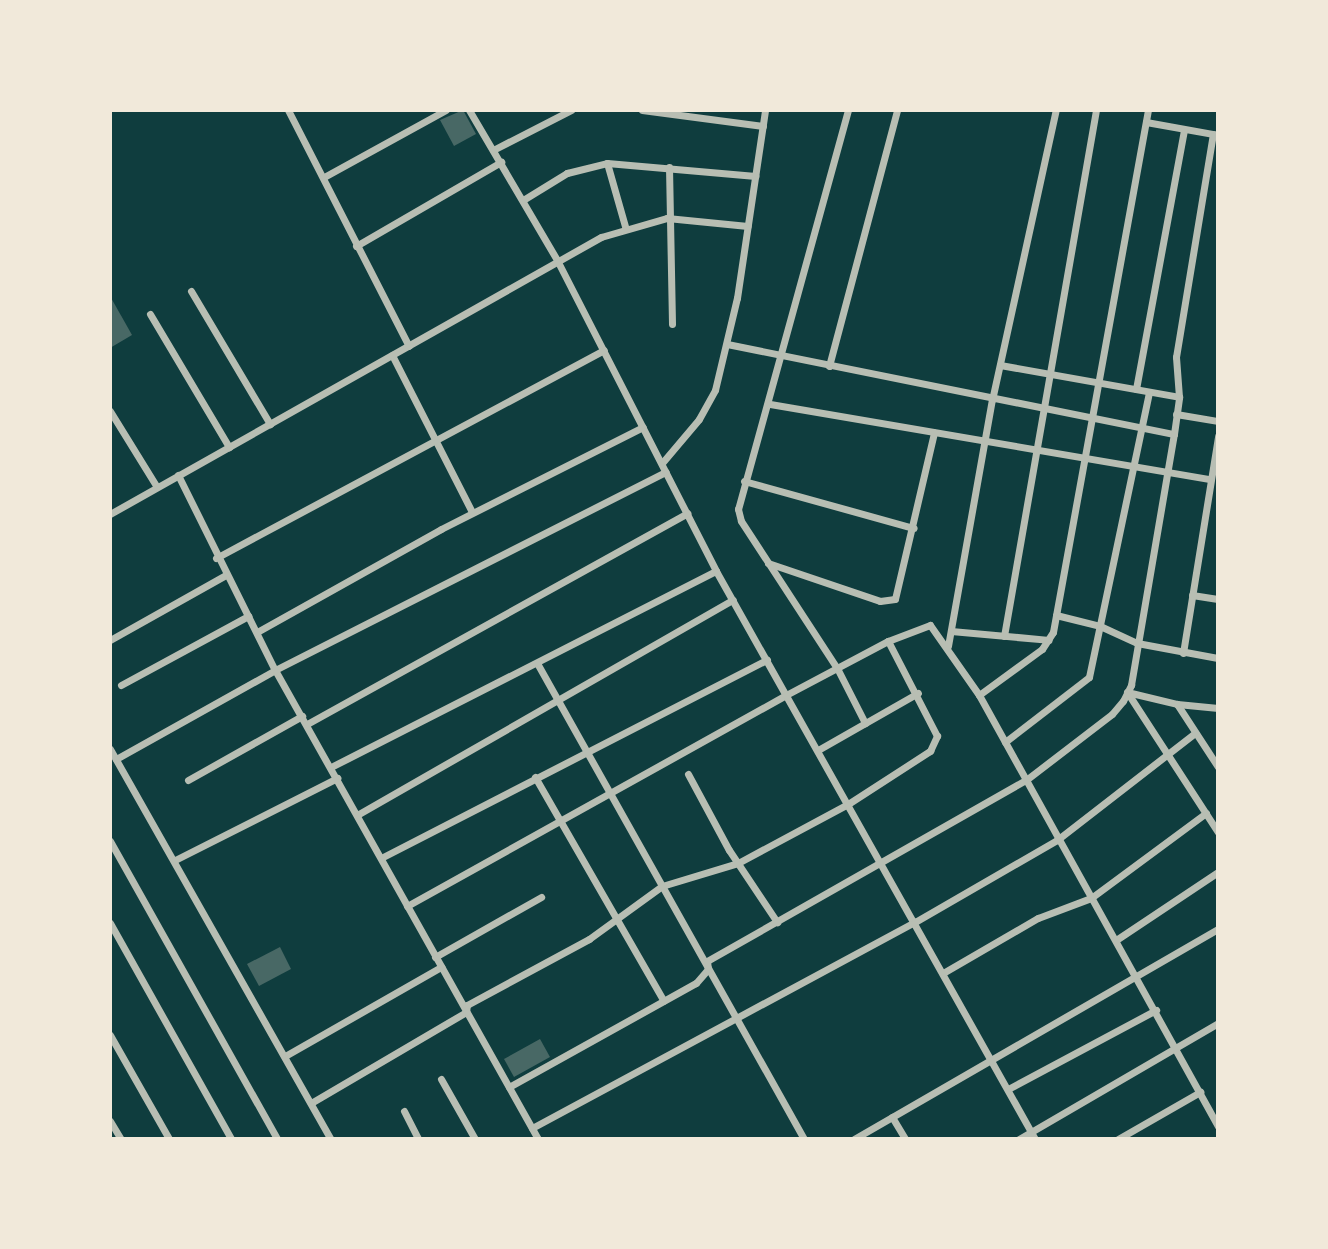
<!DOCTYPE html>
<style>
body{margin:0}
#map{position:relative;width:1328px;height:1249px;overflow:hidden;background:#0f3d3e;font-family:"Exo 2",sans-serif}
div>[style]{position:absolute}
.building>*{inset:0;background:#486865}
.minor>*{height:7px;margin:-3.5px;padding:0 3.5px;transform-origin:3.5px;border-radius:3.5px;background:#b8beb3}
span{translate:-50% -50%;white-space:nowrap;text-align:center;line-height:1.15;-webkit-text-stroke:7px #f1e9da;paint-order:stroke}
.frame{position:absolute;inset:0;border:112px solid #f1e9da;pointer-events:none}
</style>
<div id="map">
<div class="building">
<i style="clip-path:polygon(463px 110px,476px 134px,454px 146px,440px 120px)"></i>
<i style="clip-path:polygon(110px 296px,132px 335px,110px 348px)"></i>
<i style="clip-path:polygon(280px 947px,291px 969px,259px 986px,247px 964px)"></i>
<i style="clip-path:polygon(540px 1039px,550px 1057px,514px 1077px,504px 1059px)"></i>
</div>
<div class="minor">
<i style="left:288px;top:110px;width:265px;rotate:62.9deg"></i>
<i style="left:469px;top:110px;width:176px;rotate:59.6deg"></i>
<i style="left:558px;top:262px;width:347px;rotate:62.9deg"></i>
<i style="left:716px;top:571px;width:651px;rotate:60.68deg"></i>
<i style="left:642px;top:110px;width:122px;rotate:7.5deg"></i>
<i style="left:848px;top:110px;width:414px;rotate:105.4deg"></i>
<i style="left:738px;top:509px;width:12px;rotate:76deg"></i>
<i style="left:741px;top:521px;width:176px;rotate:56.9deg"></i>
<i style="left:837px;top:668px;width:62px;rotate:63deg"></i>
<i style="left:1146px;top:122px;width:73px;rotate:10.2deg"></i>
<i style="left:493px;top:150px;width:88px;rotate:-27.1deg"></i>
<i style="left:607px;top:163px;width:149px;rotate:5deg"></i>
<i style="left:669px;top:167px;width:157px;rotate:88.9deg"></i>
<i style="left:324px;top:177px;width:139px;rotate:-28.8deg"></i>
<i style="left:523px;top:200px;width:52px;rotate:-31.5deg"></i>
<i style="left:567px;top:173px;width:41px;rotate:-14deg"></i>
<i style="left:607px;top:163px;width:66px;rotate:74.1deg"></i>
<i style="left:356px;top:246px;width:168px;rotate:-30.1deg"></i>
<i style="left:191px;top:291px;width:155px;rotate:59.3deg"></i>
<i style="left:150px;top:314px;width:155px;rotate:59.3deg"></i>
<i style="left:727px;top:344px;width:456px;rotate:11.4deg"></i>
<i style="left:392px;top:355px;width:176px;rotate:63deg"></i>
<i style="left:1000px;top:365px;width:182px;rotate:10.1deg"></i>
<i style="left:829px;top:366px;width:265px;rotate:-75.1deg"></i>
<i style="left:1136px;top:389px;width:264px;rotate:-79.5deg"></i>
<i style="left:770px;top:404px;width:446px;rotate:9.7deg"></i>
<i style="left:110px;top:411px;width:89px;rotate:58.3deg"></i>
<i style="left:1176px;top:414px;width:43px;rotate:9.5deg"></i>
<i style="left:662px;top:463px;width:57px;rotate:-49.9deg"></i>
<i style="left:699px;top:419px;width:33px;rotate:-61deg"></i>
<i style="left:715px;top:390px;width:95px;rotate:-76.6deg"></i>
<i style="left:737px;top:298px;width:190px;rotate:-81.5deg"></i>
<i style="left:178px;top:475px;width:218px;rotate:63.6deg"></i>
<i style="left:275px;top:670px;width:538px;rotate:60.72deg"></i>
<i style="left:744px;top:481px;width:176px;rotate:15.5deg"></i>
<i style="left:110px;top:514px;width:564px;rotate:-29.43deg"></i>
<i style="left:601px;top:237px;width:69px;rotate:-16.1deg"></i>
<i style="left:667px;top:218px;width:81px;rotate:5.6deg"></i>
<i style="left:216px;top:558px;width:440px;rotate:-28.2deg"></i>
<i style="left:768px;top:563px;width:118px;rotate:18.7deg"></i>
<i style="left:880px;top:601px;width:15px;rotate:-8deg"></i>
<i style="left:895px;top:599px;width:171px;rotate:-76.8deg"></i>
<i style="left:1192px;top:595px;width:26px;rotate:9deg"></i>
<i style="left:1056px;top:615px;width:45px;rotate:14deg"></i>
<i style="left:1100px;top:626px;width:41px;rotate:24.7deg"></i>
<i style="left:1137px;top:643px;width:82px;rotate:10.5deg"></i>
<i style="left:951px;top:631px;width:98px;rotate:5.2deg"></i>
<i style="left:257px;top:632px;width:211px;rotate:-29.2deg"></i>
<i style="left:441px;top:529px;width:226px;rotate:-26.8deg"></i>
<i style="left:1004px;top:636px;width:534px;rotate:-80.08deg"></i>
<i style="left:110px;top:640px;width:133px;rotate:-29.3deg"></i>
<i style="left:948px;top:646px;width:250px;rotate:-79.9deg"></i>
<i style="left:992px;top:400px;width:297px;rotate:-77.6deg"></i>
<i style="left:1183px;top:653px;width:220px;rotate:-80.8deg"></i>
<i style="left:537px;top:663px;width:546px;rotate:60.71deg"></i>
<i style="left:121px;top:685px;width:145px;rotate:-28.5deg"></i>
<i style="left:1127px;top:692px;width:167px;rotate:57deg"></i>
<i style="left:1127px;top:692px;width:51px;rotate:13.5deg"></i>
<i style="left:979px;top:695px;width:78px;rotate:-36.1deg"></i>
<i style="left:1042px;top:649px;width:20px;rotate:-57deg"></i>
<i style="left:1053px;top:632px;width:531px;rotate:-79.69deg"></i>
<i style="left:1218px;top:708px;width:41px;rotate:-174.4deg"></i>
<i style="left:1177px;top:704px;width:75px;rotate:56.9deg"></i>
<i style="left:307px;top:724px;width:435px;rotate:-29deg"></i>
<i style="left:1005px;top:742px;width:106px;rotate:-37.7deg"></i>
<i style="left:1089px;top:677px;width:291px;rotate:-78.1deg"></i>
<i style="left:110px;top:749px;width:448px;rotate:60.5deg"></i>
<i style="left:818px;top:750px;width:115px;rotate:-29.7deg"></i>
<i style="left:116px;top:759px;width:182px;rotate:-29.2deg"></i>
<i style="left:275px;top:670px;width:438px;rotate:-26.9deg"></i>
<i style="left:331px;top:767px;width:432px;rotate:-27deg"></i>
<i style="left:688px;top:774px;width:86px;rotate:61.7deg"></i>
<i style="left:729px;top:850px;width:87px;rotate:56.3deg"></i>
<i style="left:535px;top:777px;width:258px;rotate:60.1deg"></i>
<i style="left:188px;top:780px;width:131px;rotate:-29.3deg"></i>
<i style="left:357px;top:815px;width:433px;rotate:-29.8deg"></i>
<i style="left:110px;top:841px;width:342px;rotate:60.7deg"></i>
<i style="left:381px;top:858px;width:434px;rotate:-27.2deg"></i>
<i style="left:175px;top:860px;width:182px;rotate:-26.8deg"></i>
<i style="left:407px;top:906px;width:434px;rotate:-29.1deg"></i>
<i style="left:786px;top:695px;width:115px;rotate:-27.9deg"></i>
<i style="left:888px;top:641px;width:45px;rotate:-20.9deg"></i>
<i style="left:930px;top:625px;width:85px;rotate:55deg"></i>
<i style="left:979px;top:695px;width:493px;rotate:61deg"></i>
<i style="left:110px;top:923px;width:248px;rotate:60.7deg"></i>
<i style="left:1116px;top:940px;width:123px;rotate:-33.7deg"></i>
<i style="left:435px;top:957px;width:122px;rotate:-29.5deg"></i>
<i style="left:943px;top:973px;width:110px;rotate:-30.1deg"></i>
<i style="left:1038px;top:918px;width:57px;rotate:-20.7deg"></i>
<i style="left:1091px;top:898px;width:143px;rotate:-36.5deg"></i>
<i style="left:110px;top:1035px;width:120px;rotate:60.4deg"></i>
<i style="left:285px;top:1056px;width:180px;rotate:-29.7deg"></i>
<i style="left:441px;top:1079px;width:69px;rotate:60.5deg"></i>
<i style="left:509px;top:1087px;width:214px;rotate:-29.1deg"></i>
<i style="left:696px;top:983px;width:18px;rotate:-49deg"></i>
<i style="left:708px;top:969px;width:8px;rotate:-97deg"></i>
<i style="left:707px;top:961px;width:367px;rotate:-29.6deg"></i>
<i style="left:1026px;top:780px;width:108px;rotate:-37.5deg"></i>
<i style="left:1112px;top:714px;width:17px;rotate:-50deg"></i>
<i style="left:1123px;top:701px;width:18px;rotate:-63deg"></i>
<i style="left:1131px;top:685px;width:255px;rotate:-80.3deg"></i>
<i style="left:1174px;top:434px;width:37px;rotate:-82deg"></i>
<i style="left:1179px;top:397px;width:40px;rotate:-94.3deg"></i>
<i style="left:1176px;top:357px;width:226px;rotate:-80.6deg"></i>
<i style="left:1008px;top:1089px;width:168px;rotate:-28.1deg"></i>
<i style="left:311px;top:1103px;width:180px;rotate:-30.4deg"></i>
<i style="left:466px;top:1012px;width:7px;rotate:-82deg"></i>
<i style="left:467px;top:1005px;width:139px;rotate:-28.4deg"></i>
<i style="left:589px;top:939px;width:90px;rotate:-36deg"></i>
<i style="left:662px;top:886px;width:79px;rotate:-16.8deg"></i>
<i style="left:738px;top:863px;width:125px;rotate:-28.2deg"></i>
<i style="left:848px;top:804px;width:98px;rotate:-32.9deg"></i>
<i style="left:930px;top:751px;width:17px;rotate:-65deg"></i>
<i style="left:937px;top:736px;width:107px;rotate:-117.3deg"></i>
<i style="left:404px;top:1111px;width:31px;rotate:63deg"></i>
<i style="left:892px;top:1117px;width:26px;rotate:59deg"></i>
<i style="left:110px;top:1121px;width:21px;rotate:59deg"></i>
<i style="left:532px;top:1128px;width:435px;rotate:-28.3deg"></i>
<i style="left:915px;top:922px;width:164px;rotate:-30deg"></i>
<i style="left:1057px;top:840px;width:175px;rotate:-37.8deg"></i>
<i style="left:854px;top:1139px;width:420px;rotate:-30deg"></i>
<i style="left:1019px;top:1139px;width:230px;rotate:-30.2deg"></i>
<i style="left:1118px;top:1139px;width:95px;rotate:-29.8deg"></i>
</div>
<div class="frame"></div>
</div>
